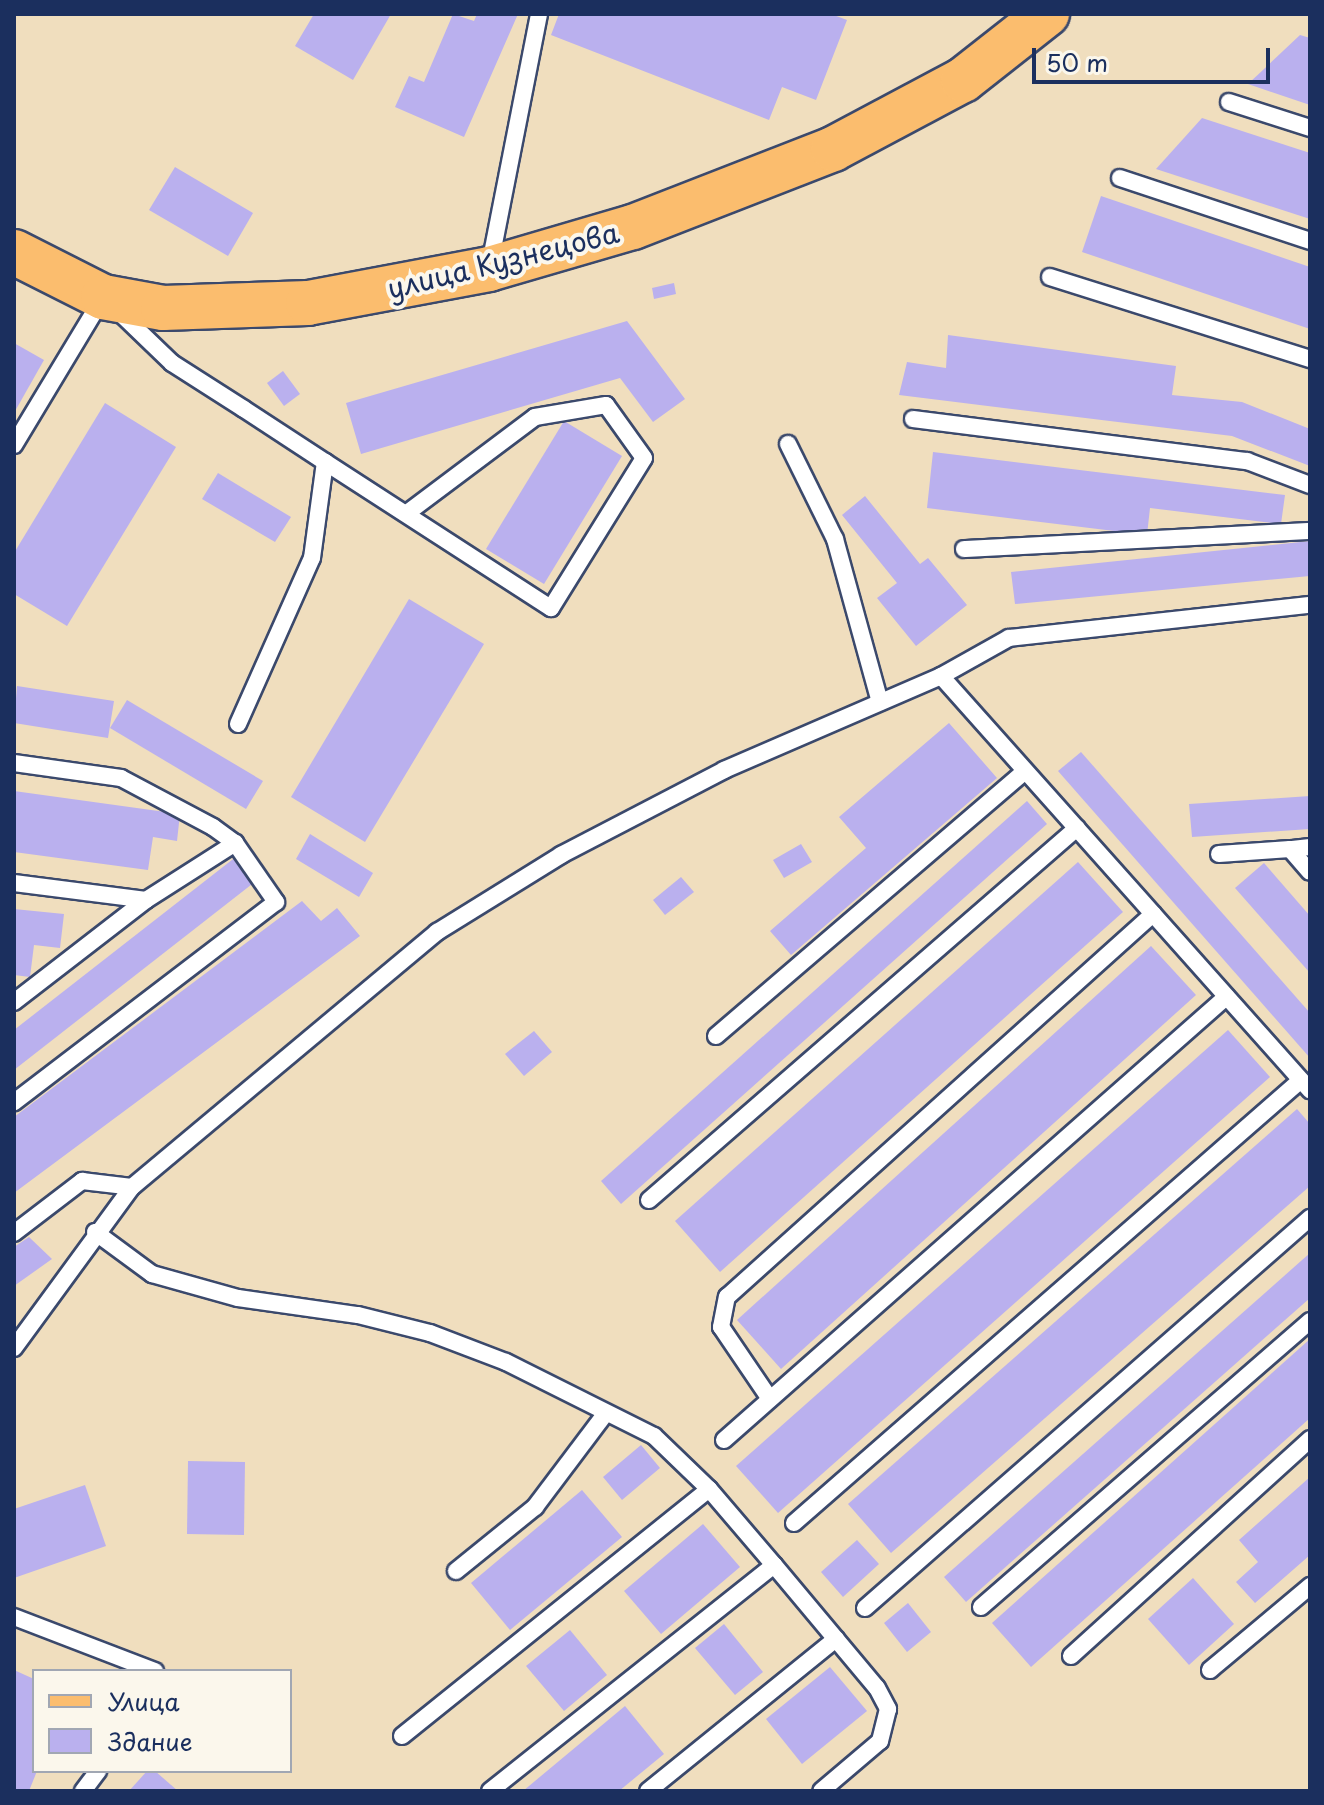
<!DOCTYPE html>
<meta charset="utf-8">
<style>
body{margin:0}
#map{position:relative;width:1324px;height:1805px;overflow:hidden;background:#f0debe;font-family:"Playpen Sans",sans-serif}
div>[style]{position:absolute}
.building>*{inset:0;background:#bab0ee}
.roads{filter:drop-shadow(2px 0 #3b496c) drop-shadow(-2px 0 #3b496c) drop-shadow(0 2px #3b496c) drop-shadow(0 -2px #3b496c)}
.lane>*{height:16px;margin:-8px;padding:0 8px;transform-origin:8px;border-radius:8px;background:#fff}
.primary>*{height:44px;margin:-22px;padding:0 22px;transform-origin:22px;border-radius:22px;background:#fbbd6e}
span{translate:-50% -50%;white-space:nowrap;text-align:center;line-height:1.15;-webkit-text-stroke:8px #fbf7ec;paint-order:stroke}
.street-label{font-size:28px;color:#1b2f5e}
.frame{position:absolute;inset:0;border:16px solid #1b2f5e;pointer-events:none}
.legend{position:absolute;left:32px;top:1669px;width:260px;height:104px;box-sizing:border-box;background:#fbf7ec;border:2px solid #a1a7b3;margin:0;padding:10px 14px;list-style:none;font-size:24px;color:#1b2f5e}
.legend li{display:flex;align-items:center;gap:16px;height:40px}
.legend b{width:40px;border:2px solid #a1a7b3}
.scale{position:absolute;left:1032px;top:48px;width:238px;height:36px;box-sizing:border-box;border:4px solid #1b2f5e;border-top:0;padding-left:10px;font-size:24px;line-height:28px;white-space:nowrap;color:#1b2f5e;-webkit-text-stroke:6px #fbf7ec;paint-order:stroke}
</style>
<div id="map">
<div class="building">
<i style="clip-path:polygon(314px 14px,391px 14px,353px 80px,295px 46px)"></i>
<i style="clip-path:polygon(453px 14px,474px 21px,477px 14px,518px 14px,464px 137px,395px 107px,409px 76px,424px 82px)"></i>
<i style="clip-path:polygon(559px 14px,831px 14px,847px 20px,816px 100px,782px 87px,769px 120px,551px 35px)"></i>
<i style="clip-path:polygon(1300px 35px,1310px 38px,1310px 105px,1248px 84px)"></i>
<i style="clip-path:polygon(1202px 118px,1310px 153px,1310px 219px,1156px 169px)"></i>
<i style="clip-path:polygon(175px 167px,253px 213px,228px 256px,149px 210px)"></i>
<i style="clip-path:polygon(1101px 196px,1310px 267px,1310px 329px,1082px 252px)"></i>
<i style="clip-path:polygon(674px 283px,676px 294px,654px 299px,652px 288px)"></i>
<i style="clip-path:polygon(627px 321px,685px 399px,653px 422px,620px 378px,361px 454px,346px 403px)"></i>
<i style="clip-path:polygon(948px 335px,1176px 366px,1172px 395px,1242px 402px,1310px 429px,1310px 466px,1232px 436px,899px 395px,907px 362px,946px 368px)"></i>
<i style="clip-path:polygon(14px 343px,44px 360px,14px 413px)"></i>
<i style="clip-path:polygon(283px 371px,300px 394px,284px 406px,267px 383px)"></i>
<i style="clip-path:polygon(105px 403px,176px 447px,67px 626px,14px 594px,14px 553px)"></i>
<i style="clip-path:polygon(564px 421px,622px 456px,544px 584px,486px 549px)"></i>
<i style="clip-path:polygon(933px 452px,1285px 495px,1281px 524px,1150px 508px,1147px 535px,927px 508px)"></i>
<i style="clip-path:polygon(218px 473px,291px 517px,275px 542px,202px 499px)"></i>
<i style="clip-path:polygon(865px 496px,920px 564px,928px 558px,967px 605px,916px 646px,877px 598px,897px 583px,842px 515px)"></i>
<i style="clip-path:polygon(1310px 541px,1310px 576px,1015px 604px,1011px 572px)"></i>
<i style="clip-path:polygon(409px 599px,484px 644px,365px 842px,291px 797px)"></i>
<i style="clip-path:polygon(17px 686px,114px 701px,108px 738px,14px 723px)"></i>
<i style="clip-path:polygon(127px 700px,263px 781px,246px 809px,110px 728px)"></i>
<i style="clip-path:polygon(949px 723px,997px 778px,791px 955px,770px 931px,866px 848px,839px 817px)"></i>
<i style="clip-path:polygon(1081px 752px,1310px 1013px,1310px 1058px,1058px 771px)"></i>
<i style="clip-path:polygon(14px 791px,180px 814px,177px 841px,153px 837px,148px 870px,14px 852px)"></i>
<i style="clip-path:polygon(1310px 796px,1310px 829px,1192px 837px,1189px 804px)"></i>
<i style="clip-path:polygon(1027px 801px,1047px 824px,621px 1204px,601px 1181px)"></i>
<i style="clip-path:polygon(310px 834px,373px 873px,359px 897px,296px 859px)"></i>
<i style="clip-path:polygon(801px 844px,812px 862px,784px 878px,773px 860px)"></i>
<i style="clip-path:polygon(237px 856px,256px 881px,14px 1070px,14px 1030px)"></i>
<i style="clip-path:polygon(1078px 862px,1123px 912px,720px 1272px,675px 1221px)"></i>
<i style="clip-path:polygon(1264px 863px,1310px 916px,1310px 973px,1235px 888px)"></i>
<i style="clip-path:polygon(681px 877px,694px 892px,665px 915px,653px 900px)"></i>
<i style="clip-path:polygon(302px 901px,321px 921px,337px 908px,360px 936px,14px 1193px,14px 1117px)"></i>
<i style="clip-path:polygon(14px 909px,64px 914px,60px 948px,34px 945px,30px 977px,14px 975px)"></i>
<i style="clip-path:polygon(1151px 946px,1196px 995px,781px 1369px,737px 1320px)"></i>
<i style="clip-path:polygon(1228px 1030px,1270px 1077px,778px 1513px,736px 1466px)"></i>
<i style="clip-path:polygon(534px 1031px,552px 1052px,524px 1076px,505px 1054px)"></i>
<i style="clip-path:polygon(1297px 1109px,1310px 1124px,1310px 1186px,891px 1553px,848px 1504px)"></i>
<i style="clip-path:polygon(29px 1237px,52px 1259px,14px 1286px,14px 1247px)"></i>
<i style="clip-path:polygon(1310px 1253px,1310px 1298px,966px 1602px,944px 1577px)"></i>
<i style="clip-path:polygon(1310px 1339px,1310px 1418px,1031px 1667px,992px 1623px)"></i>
<i style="clip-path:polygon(641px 1445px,660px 1468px,622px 1500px,603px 1477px)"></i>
<i style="clip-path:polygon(188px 1461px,245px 1462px,244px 1535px,187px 1534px)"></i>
<i style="clip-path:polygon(1310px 1477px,1310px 1555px,1255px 1603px,1236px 1582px,1258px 1562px,1239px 1540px)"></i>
<i style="clip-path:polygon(85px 1485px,106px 1546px,14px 1578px,14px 1509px)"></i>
<i style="clip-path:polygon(582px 1490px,622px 1537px,510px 1630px,471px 1583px)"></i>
<i style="clip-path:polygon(703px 1524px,740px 1567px,661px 1634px,624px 1591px)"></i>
<i style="clip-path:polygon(857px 1540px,879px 1564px,843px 1597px,821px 1572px)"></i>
<i style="clip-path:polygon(1193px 1578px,1234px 1624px,1189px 1665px,1148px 1619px)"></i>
<i style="clip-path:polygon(908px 1603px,931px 1632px,907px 1652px,884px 1623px)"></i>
<i style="clip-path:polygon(724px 1624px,763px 1672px,735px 1695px,695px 1648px)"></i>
<i style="clip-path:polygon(570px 1630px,607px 1675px,564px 1711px,526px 1666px)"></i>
<i style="clip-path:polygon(830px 1667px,867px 1711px,802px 1764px,766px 1719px)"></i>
<i style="clip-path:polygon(14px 1670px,34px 1679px,37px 1771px,29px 1791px,14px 1791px)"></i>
<i style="clip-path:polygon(625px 1706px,664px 1754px,619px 1791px,523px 1791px)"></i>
<i style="clip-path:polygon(147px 1771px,155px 1771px,178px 1791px,129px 1791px)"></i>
</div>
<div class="roads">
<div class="lane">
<i style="left:1229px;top:102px;width:85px;rotate:17.8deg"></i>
<i style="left:1120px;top:178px;width:200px;rotate:18.3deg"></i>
<i style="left:490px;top:264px;width:255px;rotate:-78.9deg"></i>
<i style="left:1050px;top:277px;width:273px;rotate:17.5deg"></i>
<i style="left:118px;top:311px;width:75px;rotate:43.9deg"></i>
<i style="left:172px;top:363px;width:85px;rotate:32.6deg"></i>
<i style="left:244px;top:409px;width:97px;rotate:33.2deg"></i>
<i style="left:325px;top:462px;width:269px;rotate:32.9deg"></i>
<i style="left:551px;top:608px;width:176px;rotate:-58.2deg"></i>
<i style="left:644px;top:458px;width:65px;rotate:-125.6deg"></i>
<i style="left:606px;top:405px;width:72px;rotate:170.4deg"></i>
<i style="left:535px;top:417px;width:161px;rotate:143.1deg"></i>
<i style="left:913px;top:419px;width:337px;rotate:7.2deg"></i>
<i style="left:1247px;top:461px;width:67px;rotate:20.9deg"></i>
<i style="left:788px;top:444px;width:106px;rotate:63.7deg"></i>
<i style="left:835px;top:539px;width:169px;rotate:74.6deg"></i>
<i style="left:14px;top:445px;width:170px;rotate:-58.9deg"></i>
<i style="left:964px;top:549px;width:346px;rotate:-3deg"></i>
<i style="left:941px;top:676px;width:555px;rotate:48.29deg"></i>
<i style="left:238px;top:724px;width:182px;rotate:-66deg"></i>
<i style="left:312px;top:558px;width:97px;rotate:-82.3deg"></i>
<i style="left:14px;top:763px;width:108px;rotate:8deg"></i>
<i style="left:121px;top:778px;width:104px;rotate:28deg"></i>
<i style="left:213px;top:827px;width:27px;rotate:36deg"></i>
<i style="left:235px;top:843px;width:72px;rotate:55.2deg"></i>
<i style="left:276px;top:902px;width:330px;rotate:142.6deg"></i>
<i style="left:1310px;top:847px;width:20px;rotate:174deg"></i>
<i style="left:1290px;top:849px;width:30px;rotate:49deg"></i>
<i style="left:1219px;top:854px;width:71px;rotate:-4deg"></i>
<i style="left:14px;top:883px;width:133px;rotate:7.3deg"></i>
<i style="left:146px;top:900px;width:106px;rotate:-32.6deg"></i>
<i style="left:14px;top:1002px;width:167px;rotate:-37.7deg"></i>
<i style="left:716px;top:1036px;width:407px;rotate:-40.6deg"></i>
<i style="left:649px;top:1200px;width:567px;rotate:-41deg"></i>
<i style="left:95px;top:1232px;width:71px;rotate:36.4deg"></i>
<i style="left:152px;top:1274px;width:89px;rotate:15.6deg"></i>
<i style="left:238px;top:1298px;width:121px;rotate:8.1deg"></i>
<i style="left:358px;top:1315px;width:74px;rotate:14deg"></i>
<i style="left:430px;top:1333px;width:81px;rotate:20.9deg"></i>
<i style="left:506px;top:1362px;width:165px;rotate:26.6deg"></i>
<i style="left:654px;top:1436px;width:76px;rotate:43.9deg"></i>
<i style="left:709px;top:1489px;width:100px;rotate:49.5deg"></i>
<i style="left:774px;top:1565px;width:160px;rotate:50.1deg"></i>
<i style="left:877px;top:1688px;width:24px;rotate:62deg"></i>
<i style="left:888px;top:1709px;width:33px;rotate:104deg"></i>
<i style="left:880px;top:1741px;width:77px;rotate:139.7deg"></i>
<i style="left:14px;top:1233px;width:86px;rotate:-37.4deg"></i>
<i style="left:82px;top:1181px;width:50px;rotate:6.8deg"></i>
<i style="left:14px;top:1348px;width:200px;rotate:-53.8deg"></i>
<i style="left:132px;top:1187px;width:398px;rotate:-39.9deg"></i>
<i style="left:437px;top:932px;width:146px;rotate:-31.8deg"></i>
<i style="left:561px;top:855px;width:184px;rotate:-27.5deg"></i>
<i style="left:724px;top:770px;width:236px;rotate:-23.4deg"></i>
<i style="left:941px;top:676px;width:78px;rotate:-29.2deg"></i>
<i style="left:1009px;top:638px;width:303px;rotate:-6.3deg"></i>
<i style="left:770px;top:1399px;width:87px;rotate:-124.2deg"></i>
<i style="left:721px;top:1327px;width:31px;rotate:-79deg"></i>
<i style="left:727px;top:1297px;width:573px;rotate:-41.96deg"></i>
<i style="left:724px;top:1440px;width:670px;rotate:-41.43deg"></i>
<i style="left:794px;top:1523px;width:673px;rotate:-41.15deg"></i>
<i style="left:456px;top:1571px;width:102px;rotate:-39deg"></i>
<i style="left:535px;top:1507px;width:116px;rotate:-53deg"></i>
<i style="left:981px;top:1607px;width:436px;rotate:-41deg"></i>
<i style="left:865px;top:1608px;width:592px;rotate:-41.23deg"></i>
<i style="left:14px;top:1617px;width:151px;rotate:21deg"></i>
<i style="left:1071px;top:1656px;width:323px;rotate:-42.2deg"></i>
<i style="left:1210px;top:1670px;width:131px;rotate:-40deg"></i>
<i style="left:402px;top:1736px;width:394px;rotate:-38.8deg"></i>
<i style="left:83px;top:1791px;width:25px;rotate:-53deg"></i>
<i style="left:490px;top:1791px;width:363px;rotate:-38.5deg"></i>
<i style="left:648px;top:1791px;width:242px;rotate:-39deg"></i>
</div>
<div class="primary">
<i style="left:14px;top:252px;width:100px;rotate:26.8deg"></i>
<i style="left:103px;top:297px;width:61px;rotate:10.4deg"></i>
<i style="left:163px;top:308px;width:145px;rotate:-2deg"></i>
<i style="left:308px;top:303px;width:184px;rotate:-10.6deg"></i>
<i style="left:489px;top:269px;width:150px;rotate:-16.3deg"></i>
<i style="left:633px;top:227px;width:215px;rotate:-21.3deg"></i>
<i style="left:833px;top:149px;width:147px;rotate:-28deg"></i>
<i style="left:963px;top:80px;width:107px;rotate:-38.2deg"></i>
</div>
</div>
<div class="street-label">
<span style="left:503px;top:260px;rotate:-14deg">улица Кузнецова</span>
</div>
<div class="frame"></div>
<ul class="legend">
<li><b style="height:10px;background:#fbbd6e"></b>Улица</li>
<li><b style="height:22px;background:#bab0ee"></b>Здание</li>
</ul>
<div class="scale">50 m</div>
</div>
